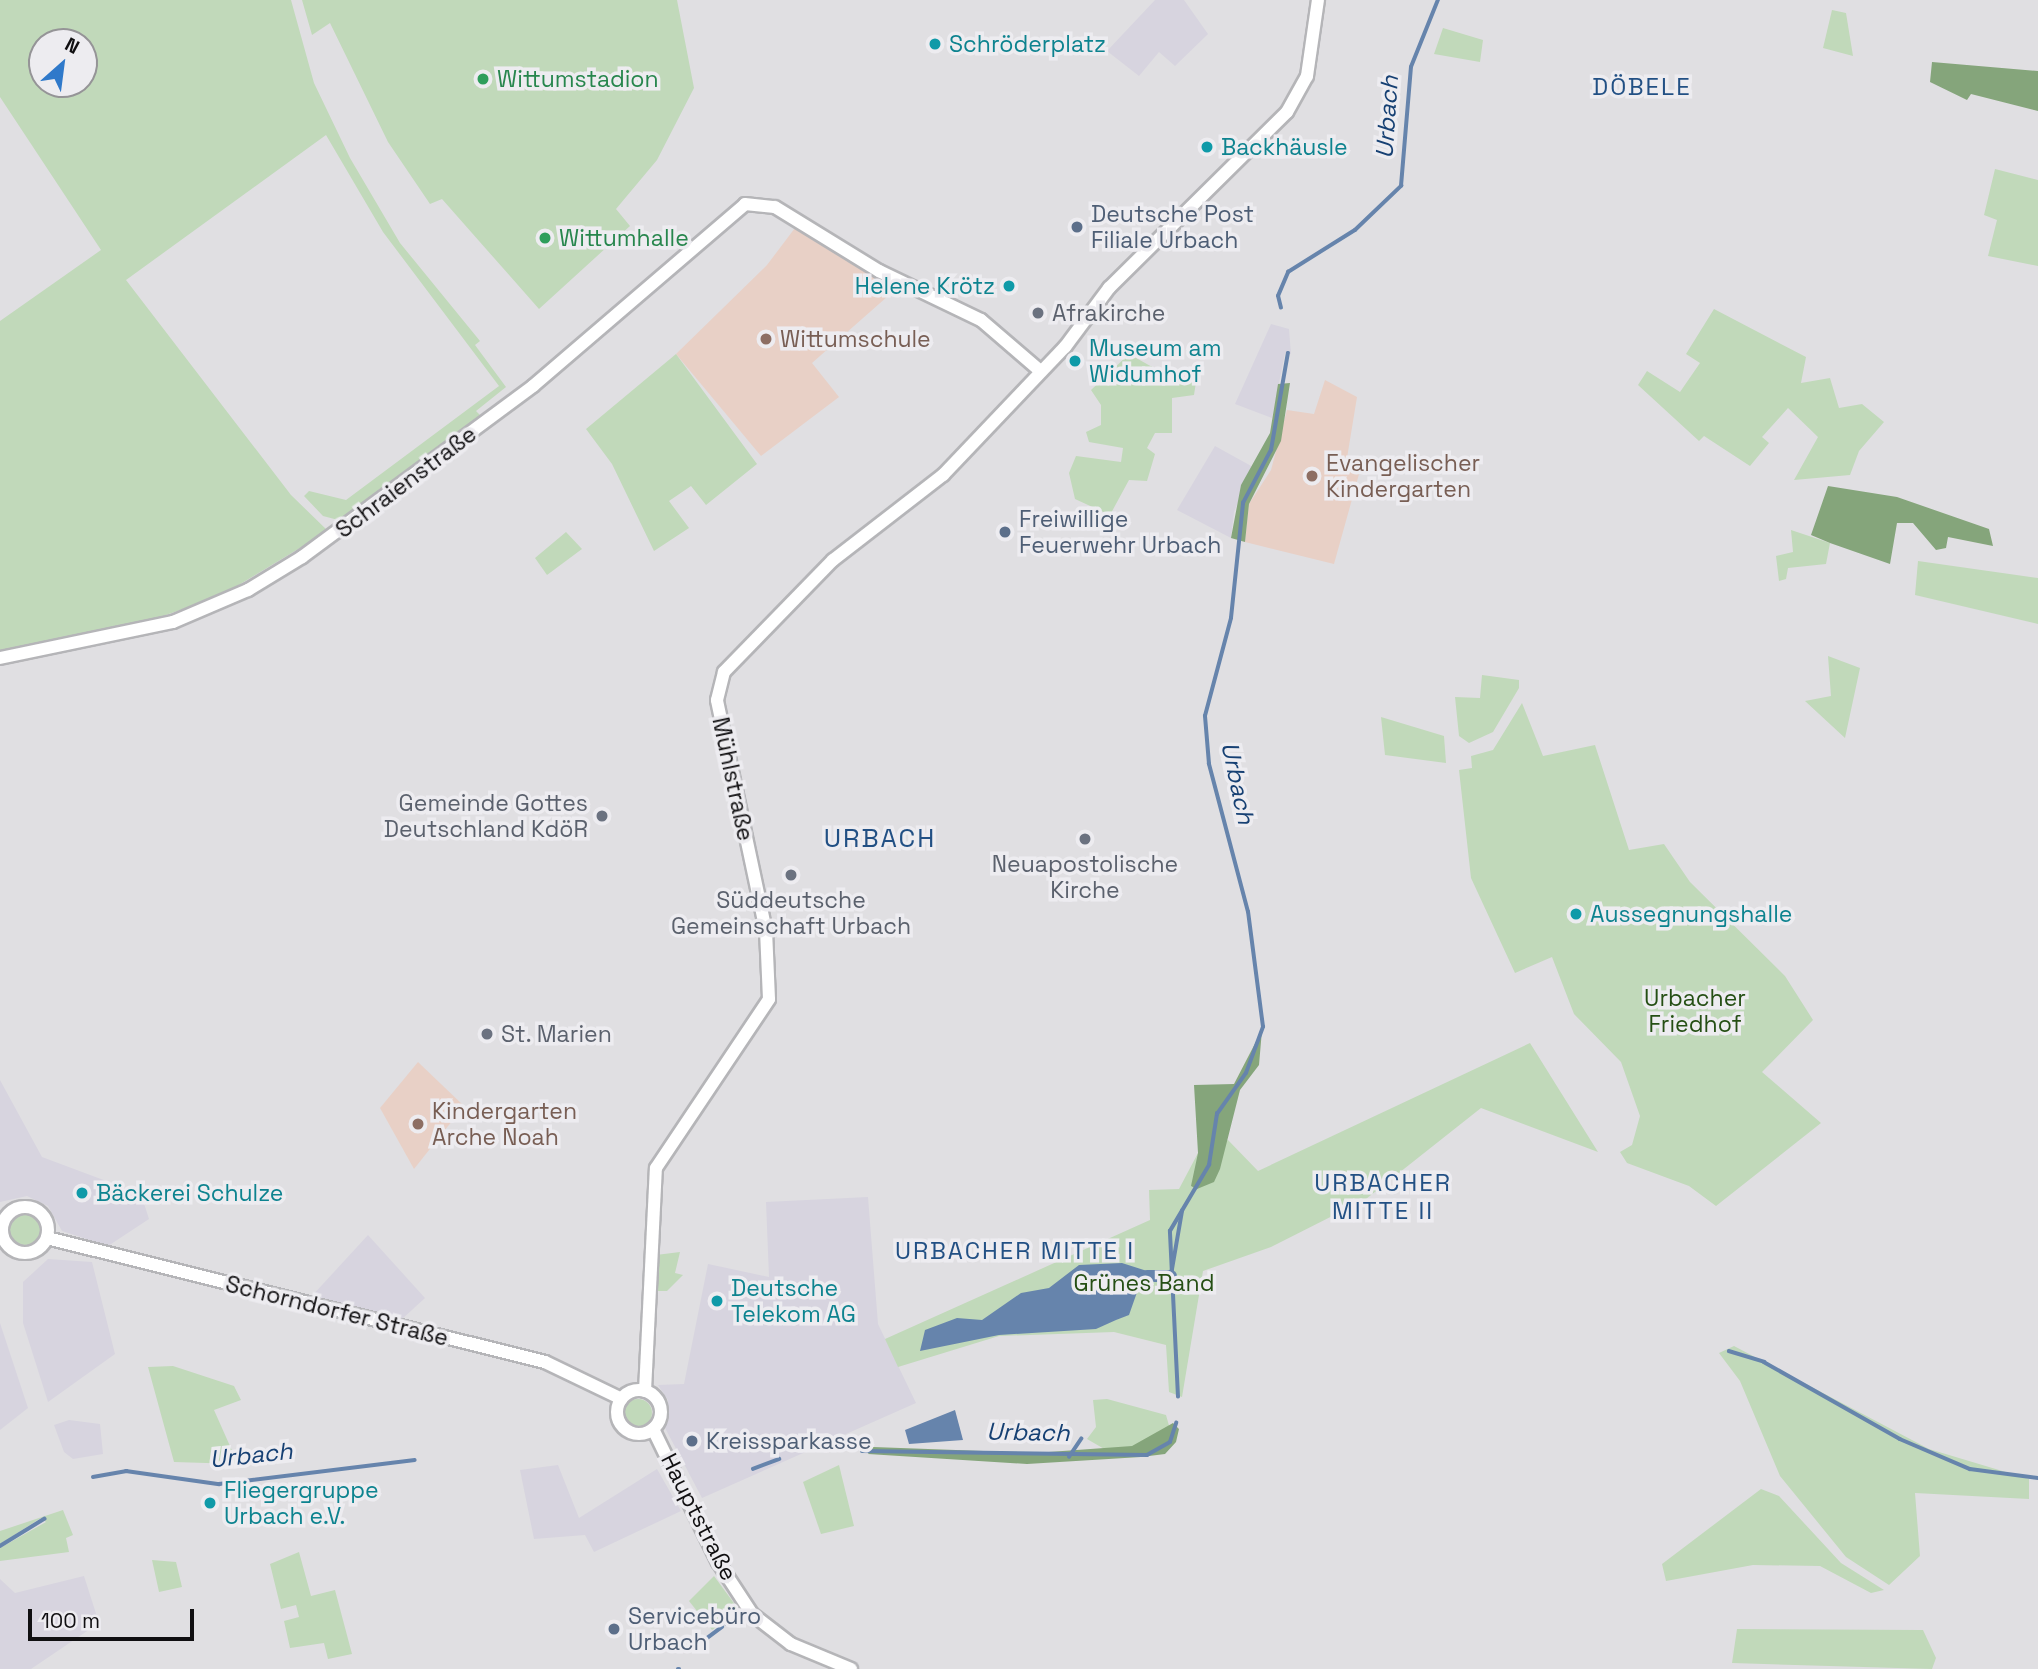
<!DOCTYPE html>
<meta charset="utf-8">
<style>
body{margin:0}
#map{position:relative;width:2038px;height:1669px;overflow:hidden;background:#e0dfe2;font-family:"Space Grotesk",sans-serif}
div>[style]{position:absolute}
.built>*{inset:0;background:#d7d4df}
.education>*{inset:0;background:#e8d0c6}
.green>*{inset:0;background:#c1d9ba}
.round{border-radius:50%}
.forest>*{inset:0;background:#85a57b}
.water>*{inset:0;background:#6684ac}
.stream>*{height:3.5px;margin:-1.75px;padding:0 1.75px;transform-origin:1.75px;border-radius:1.75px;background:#6684ac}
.canal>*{height:12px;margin:-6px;padding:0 6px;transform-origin:6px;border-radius:6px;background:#6684ac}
.roads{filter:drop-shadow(2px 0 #b5b5b8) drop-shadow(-2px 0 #b5b5b8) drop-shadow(0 2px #b5b5b8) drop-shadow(0 -2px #b5b5b8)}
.minor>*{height:12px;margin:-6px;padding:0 6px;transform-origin:6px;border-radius:6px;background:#fff}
.minor>.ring{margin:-6px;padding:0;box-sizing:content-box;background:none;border:12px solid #fff;border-radius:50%}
.dots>*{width:19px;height:19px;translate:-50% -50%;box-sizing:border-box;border:4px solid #edecf0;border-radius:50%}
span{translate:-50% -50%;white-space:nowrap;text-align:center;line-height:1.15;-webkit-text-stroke:7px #edecf0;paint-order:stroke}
.culture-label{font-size:23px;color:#0d838f}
.left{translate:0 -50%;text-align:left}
.right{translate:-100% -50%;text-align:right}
.leisure-label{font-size:23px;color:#27864d}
.service-label{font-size:23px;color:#4e5e75}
.worship-label{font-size:23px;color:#5b616d}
.education-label{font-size:23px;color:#785e54}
.street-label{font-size:23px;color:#100f11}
.park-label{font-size:23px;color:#254f14}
.neighbourhood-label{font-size:24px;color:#225084;letter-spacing:2px}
.water-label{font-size:24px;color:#164073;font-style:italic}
.quarter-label{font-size:26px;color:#225084;letter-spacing:2px}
.north{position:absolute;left:28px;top:28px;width:70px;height:70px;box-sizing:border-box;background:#edecf0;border:2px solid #959497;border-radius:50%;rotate:28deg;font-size:19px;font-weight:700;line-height:28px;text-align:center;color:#100f11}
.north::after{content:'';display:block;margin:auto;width:24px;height:32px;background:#2f79ca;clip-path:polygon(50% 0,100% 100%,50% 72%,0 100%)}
.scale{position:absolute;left:28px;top:1609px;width:166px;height:32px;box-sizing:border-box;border:4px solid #100f11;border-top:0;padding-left:9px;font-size:21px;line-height:24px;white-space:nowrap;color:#100f11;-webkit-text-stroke:5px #edecf0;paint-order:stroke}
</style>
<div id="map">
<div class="built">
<i style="clip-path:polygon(1155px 0,1184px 0,1208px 34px,1175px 66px,1159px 52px,1139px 76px,1107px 51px)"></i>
<i style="clip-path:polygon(1271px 324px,1289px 329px,1291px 354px,1285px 353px,1272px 418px,1235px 404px)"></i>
<i style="clip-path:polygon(1215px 446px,1253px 467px,1234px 512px,1231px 538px,1177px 510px)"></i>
<i style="clip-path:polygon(0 1080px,42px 1157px,141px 1194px,149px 1219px,108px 1246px,62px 1231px,48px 1206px,27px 1196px,0 1202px)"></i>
<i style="clip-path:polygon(868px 1197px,878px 1324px,916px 1403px,702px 1498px,664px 1426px,668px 1400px,658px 1385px,684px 1384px,708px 1264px,769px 1277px,766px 1202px)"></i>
<i style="clip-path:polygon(368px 1235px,425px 1298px,401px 1320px,311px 1297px)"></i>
<i style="clip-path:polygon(48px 1259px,92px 1262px,115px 1354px,48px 1402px,23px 1323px,23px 1282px)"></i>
<i style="clip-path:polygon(0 1323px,28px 1408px,0 1430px)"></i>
<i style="clip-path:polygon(69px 1420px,100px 1424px,103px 1454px,73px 1459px,64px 1452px,54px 1425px)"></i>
<i style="clip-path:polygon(558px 1465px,579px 1518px,657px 1469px,681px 1511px,594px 1552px,585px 1535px,534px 1539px,520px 1470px)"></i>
<i style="clip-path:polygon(84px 1576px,99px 1623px,31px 1669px,0 1669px,0 1579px,15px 1593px)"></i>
</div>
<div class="education">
<i style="clip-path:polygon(798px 224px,896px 289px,812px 363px,839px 397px,761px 456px,676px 354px,767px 265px)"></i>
<i style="clip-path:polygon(1325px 380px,1357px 397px,1347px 458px,1361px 467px,1334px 564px,1245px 542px,1249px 504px,1271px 470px,1287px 410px,1314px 414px)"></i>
<i style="clip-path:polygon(418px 1062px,464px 1106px,414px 1169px,380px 1108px)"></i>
</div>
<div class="green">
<i style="clip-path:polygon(evenodd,0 0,291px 0,314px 83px,350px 158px,400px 243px,480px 341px,475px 345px,506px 387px,476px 411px,481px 416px,463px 436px,342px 521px,323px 516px,304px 496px,309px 491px,346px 500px,499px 386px,383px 232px,326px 135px,126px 280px,291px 495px,328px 531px,224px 594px,133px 627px,0 652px,0 321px,101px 250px,0 97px,0 0,42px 42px,84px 42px,84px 84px,42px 84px,42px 42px)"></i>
<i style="clip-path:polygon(302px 0,677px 0,694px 88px,657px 160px,616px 209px,630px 226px,539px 309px,442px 199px,430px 204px,388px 142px,330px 23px,312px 35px)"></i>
<i style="clip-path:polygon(1832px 10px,1846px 13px,1853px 56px,1823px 48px)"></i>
<i style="clip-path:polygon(1443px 28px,1483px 40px,1480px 62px,1434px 54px)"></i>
<i style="clip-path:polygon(1995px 169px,2038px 180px,2038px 266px,1988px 256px,1997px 220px,1984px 215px)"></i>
<i style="clip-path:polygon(1714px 309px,1806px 357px,1801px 383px,1830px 378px,1839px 408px,1862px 404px,1884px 422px,1859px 451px,1850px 475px,1794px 480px,1818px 437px,1788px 408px,1762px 437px,1769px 443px,1750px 466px,1704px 436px,1699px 441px,1638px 385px,1647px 371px,1680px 392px,1700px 363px,1686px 354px)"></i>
<i style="clip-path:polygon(676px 354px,757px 464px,706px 505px,691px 486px,669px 501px,689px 528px,654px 551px,612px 464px,586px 429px)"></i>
<i style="clip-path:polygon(1129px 354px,1179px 382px,1196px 382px,1194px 395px,1172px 398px,1172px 433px,1155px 433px,1147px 448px,1155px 454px,1147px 481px,1129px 480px,1110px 515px,1075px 499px,1069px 473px,1076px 456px,1121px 462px,1123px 448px,1089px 442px,1086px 432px,1101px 425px,1101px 405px,1091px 390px)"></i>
<i style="clip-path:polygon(1791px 530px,1830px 543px,1826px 564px,1788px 568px,1786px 579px,1779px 581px,1776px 556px,1793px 552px)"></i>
<i style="clip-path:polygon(566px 532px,582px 549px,547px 575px,535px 558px)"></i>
<i style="clip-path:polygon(1918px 561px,2038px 578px,2038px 624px,1915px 595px)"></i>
<i style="clip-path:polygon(1828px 656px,1860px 668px,1845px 738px,1805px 701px,1831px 696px)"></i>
<i style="clip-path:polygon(1482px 675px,1519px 680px,1519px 688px,1493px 732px,1469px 743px,1459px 736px,1455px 697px,1480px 698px)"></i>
<i style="clip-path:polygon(1522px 703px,1543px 756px,1595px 745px,1629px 850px,1664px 844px,1690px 882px,1785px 976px,1813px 1020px,1762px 1072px,1821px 1123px,1716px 1206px,1689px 1186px,1627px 1163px,1620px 1152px,1632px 1145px,1640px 1116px,1621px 1062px,1574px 1014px,1552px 957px,1515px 973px,1471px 878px,1459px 770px,1472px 768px,1471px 756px,1493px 750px)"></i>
<i style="clip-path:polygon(1381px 717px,1444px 736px,1446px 763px,1385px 755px)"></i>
<i style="clip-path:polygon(1530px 1043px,1598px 1152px,1481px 1108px,1366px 1199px,1271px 1247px,1203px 1271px,1182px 1397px,1169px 1392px,1166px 1345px,1114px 1332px,999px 1336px,898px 1367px,885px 1339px,1150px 1220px,1149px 1190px,1179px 1189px,1198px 1153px,1228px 1140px,1258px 1171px)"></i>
<i class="round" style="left:8px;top:1211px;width:34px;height:34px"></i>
<i style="clip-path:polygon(680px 1252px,675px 1273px,683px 1275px,667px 1291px,656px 1291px,656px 1255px)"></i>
<i style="clip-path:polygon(1734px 1346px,1929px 1449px,2029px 1479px,2029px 1499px,1915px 1493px,1920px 1556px,1889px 1585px,1846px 1557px,1780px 1476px,1740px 1381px,1719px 1353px)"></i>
<i style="clip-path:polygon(173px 1366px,234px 1386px,241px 1400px,214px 1410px,238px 1464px,174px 1462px,148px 1367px)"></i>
<i class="round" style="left:624px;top:1399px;width:28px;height:28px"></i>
<i style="clip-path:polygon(1107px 1399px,1166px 1415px,1170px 1429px,1156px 1449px,1106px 1450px,1087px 1439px,1096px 1427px,1093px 1400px)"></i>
<i style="clip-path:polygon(839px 1465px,854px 1526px,821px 1534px,803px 1482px)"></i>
<i style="clip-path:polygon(1761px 1489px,1779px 1496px,1841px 1563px,1884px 1590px,1871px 1593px,1820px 1566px,1753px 1565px,1666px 1581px,1662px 1564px)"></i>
<i style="clip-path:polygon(63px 1510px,73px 1535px,66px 1538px,69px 1552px,0 1561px,0 1548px,46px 1522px,41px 1518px,0 1544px,0 1531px)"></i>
<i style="clip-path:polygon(299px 1552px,311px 1596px,335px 1590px,352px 1654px,328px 1659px,324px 1643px,290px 1648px,284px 1621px,299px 1617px,296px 1605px,281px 1609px,270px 1564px)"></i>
<i style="clip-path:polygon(152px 1560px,176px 1562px,182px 1587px,159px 1592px)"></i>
<i style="clip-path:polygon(714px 1576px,739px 1610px,712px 1630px,689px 1601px)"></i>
<i style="clip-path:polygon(1737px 1629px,1923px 1630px,1936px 1658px,1932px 1669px,1732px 1663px)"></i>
</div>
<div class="forest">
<i style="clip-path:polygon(1932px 62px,2038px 71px,2038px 111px,1971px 94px,1967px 100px,1930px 82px)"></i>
<i style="clip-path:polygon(1290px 383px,1281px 441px,1249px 504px,1245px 542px,1231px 538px,1241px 485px,1270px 433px,1278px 384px)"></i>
<i style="clip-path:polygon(1828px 486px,1897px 497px,1989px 529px,1993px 546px,1948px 537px,1946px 548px,1936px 550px,1913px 523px,1897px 523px,1890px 564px,1830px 543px,1811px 535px)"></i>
<i style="clip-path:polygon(1262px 1030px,1259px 1065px,1240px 1090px,1220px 1169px,1214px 1182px,1197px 1189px,1191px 1186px,1198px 1153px,1194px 1085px,1234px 1084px)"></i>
<i style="clip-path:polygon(1173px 1423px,1179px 1429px,1176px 1442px,1165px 1454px,1141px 1457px,1027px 1464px,868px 1454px,873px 1447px,1035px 1453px,1132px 1446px)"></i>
</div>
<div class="water">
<i style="clip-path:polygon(1122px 1263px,1147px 1271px,1147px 1281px,1141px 1281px,1129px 1315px,1116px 1320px,1096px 1329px,999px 1335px,920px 1351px,925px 1330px,957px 1318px,982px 1320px,1021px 1293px,1049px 1288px,1079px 1265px)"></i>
<i style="clip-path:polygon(955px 1410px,963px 1440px,909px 1444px,905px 1430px)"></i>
</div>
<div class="stream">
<i style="left:1281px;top:308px;width:12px;rotate:-104deg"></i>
<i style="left:1278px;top:296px;width:26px;rotate:-67deg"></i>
<i style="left:1288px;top:272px;width:79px;rotate:-32.1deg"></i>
<i style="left:1355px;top:230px;width:64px;rotate:-43.7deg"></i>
<i style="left:1401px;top:186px;width:119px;rotate:-85.2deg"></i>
<i style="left:1411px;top:67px;width:72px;rotate:-68.1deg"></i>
<i style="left:1171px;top:1275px;width:65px;rotate:-80.2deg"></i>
<i style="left:1729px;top:1351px;width:37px;rotate:17deg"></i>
<i style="left:1764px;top:1362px;width:156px;rotate:29.5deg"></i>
<i style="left:1900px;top:1439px;width:76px;rotate:23.2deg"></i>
<i style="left:1970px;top:1469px;width:69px;rotate:7.5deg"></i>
<i style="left:1178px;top:1397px;width:166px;rotate:-92.8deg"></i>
<i style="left:1170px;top:1231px;width:77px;rotate:-59.4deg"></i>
<i style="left:1209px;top:1165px;width:52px;rotate:-81.1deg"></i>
<i style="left:1217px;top:1114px;width:50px;rotate:-54.7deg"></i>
<i style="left:1246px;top:1073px;width:49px;rotate:-69.7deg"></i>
<i style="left:1263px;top:1027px;width:116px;rotate:-97.4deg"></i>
<i style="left:1248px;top:912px;width:153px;rotate:-104.8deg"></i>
<i style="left:1209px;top:764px;width:48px;rotate:-94.8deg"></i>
<i style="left:1205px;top:716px;width:101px;rotate:-75.1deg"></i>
<i style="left:1231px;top:618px;width:116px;rotate:-84deg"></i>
<i style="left:1243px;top:503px;width:60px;rotate:-62.2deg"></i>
<i style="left:1271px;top:450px;width:98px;rotate:-80.1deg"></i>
<i style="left:862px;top:1451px;width:285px;rotate:0.8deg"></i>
<i style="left:1147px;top:1455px;width:26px;rotate:-29deg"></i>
<i style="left:1170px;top:1442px;width:20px;rotate:-72deg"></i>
<i style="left:1069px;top:1457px;width:22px;rotate:-56deg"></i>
<i style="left:753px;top:1469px;width:28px;rotate:-21deg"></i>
<i style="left:93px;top:1477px;width:34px;rotate:-10deg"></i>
<i style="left:126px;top:1471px;width:94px;rotate:8deg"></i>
<i style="left:219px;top:1484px;width:197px;rotate:-7deg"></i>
<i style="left:0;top:1546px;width:52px;rotate:-31.5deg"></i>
<i style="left:726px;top:1624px;width:5px;rotate:-37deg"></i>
<i style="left:706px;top:1639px;width:20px;rotate:-37deg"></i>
<i style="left:695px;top:1648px;width:4px;rotate:-45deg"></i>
<i style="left:678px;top:1669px;width:1px"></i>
</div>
<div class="canal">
<i style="left:1147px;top:1276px;width:24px"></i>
</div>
<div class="roads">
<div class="minor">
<i style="left:0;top:658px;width:177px;rotate:-11.8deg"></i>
<i style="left:173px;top:622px;width:82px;rotate:-23.1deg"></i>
<i style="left:248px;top:590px;width:63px;rotate:-31.4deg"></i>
<i style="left:302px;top:557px;width:287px;rotate:-36.5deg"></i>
<i style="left:533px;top:386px;width:279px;rotate:-40.6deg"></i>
<i style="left:745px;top:204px;width:30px;rotate:6deg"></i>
<i style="left:775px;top:207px;width:122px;rotate:31.6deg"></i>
<i style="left:879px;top:271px;width:113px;rotate:25.7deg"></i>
<i style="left:981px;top:320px;width:75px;rotate:40.7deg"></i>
<i class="ring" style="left:2px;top:1207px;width:34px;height:34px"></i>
<i style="left:47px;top:1238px;width:513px;rotate:13.98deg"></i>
<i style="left:545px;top:1362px;width:85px;rotate:25.7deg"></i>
<i class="ring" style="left:617px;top:1390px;width:32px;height:32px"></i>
<i style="left:645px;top:1391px;width:223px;rotate:-87.2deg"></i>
<i style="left:656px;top:1168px;width:203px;rotate:-56.2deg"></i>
<i style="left:769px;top:999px;width:68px;rotate:-92.5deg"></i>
<i style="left:766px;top:931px;width:236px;rotate:-102deg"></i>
<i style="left:717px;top:700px;width:29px;rotate:-76deg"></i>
<i style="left:724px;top:672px;width:156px;rotate:-45.8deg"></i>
<i style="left:833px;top:560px;width:139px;rotate:-37.7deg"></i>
<i style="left:943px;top:475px;width:177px;rotate:-46.4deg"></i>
<i style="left:1065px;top:347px;width:74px;rotate:-53.3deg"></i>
<i style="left:1109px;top:288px;width:250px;rotate:-44.7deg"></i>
<i style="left:1287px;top:112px;width:41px;rotate:-60.9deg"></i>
<i style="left:1307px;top:76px;width:77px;rotate:-81.8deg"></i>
<i style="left:653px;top:1429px;width:148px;rotate:64deg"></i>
<i style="left:718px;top:1562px;width:62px;rotate:56.8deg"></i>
<i style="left:752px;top:1614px;width:49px;rotate:37.6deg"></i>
<i style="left:791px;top:1644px;width:65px;rotate:22.6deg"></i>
</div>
</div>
<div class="dots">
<i style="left:935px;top:44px;background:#0f9aa8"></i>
<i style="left:483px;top:79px;background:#2e9e5b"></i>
<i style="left:1207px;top:147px;background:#0f9aa8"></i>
<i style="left:1077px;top:227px;background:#5c6f8a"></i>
<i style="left:545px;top:238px;background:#2e9e5b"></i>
<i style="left:1009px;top:286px;background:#0f9aa8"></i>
<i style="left:1038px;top:313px;background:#6b7280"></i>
<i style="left:766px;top:339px;background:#8d6e63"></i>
<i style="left:1075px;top:361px;background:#0f9aa8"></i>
<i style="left:1312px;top:476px;background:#8d6e63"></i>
<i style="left:1005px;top:532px;background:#5c6f8a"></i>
<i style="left:602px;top:816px;background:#6b7280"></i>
<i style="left:1085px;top:839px;background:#6b7280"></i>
<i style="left:791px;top:875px;background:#6b7280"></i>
<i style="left:1576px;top:914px;background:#0f9aa8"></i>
<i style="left:487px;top:1034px;background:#6b7280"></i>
<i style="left:418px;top:1124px;background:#8d6e63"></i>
<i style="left:82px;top:1193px;background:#0f9aa8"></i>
<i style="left:717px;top:1301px;background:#0f9aa8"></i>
<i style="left:692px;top:1441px;background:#5c6f8a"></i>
<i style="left:210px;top:1503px;background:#0f9aa8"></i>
<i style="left:614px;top:1629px;background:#5c6f8a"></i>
</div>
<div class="culture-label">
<span class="left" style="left:949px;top:44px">Schröderplatz</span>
<span class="left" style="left:1221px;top:147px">Backhäusle</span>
<span class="right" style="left:995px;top:286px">Helene Krötz</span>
<span class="left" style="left:1089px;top:361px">Museum am<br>Widumhof</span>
<span class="left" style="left:1590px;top:914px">Aussegnungshalle</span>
<span class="left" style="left:96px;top:1193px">Bäckerei Schulze</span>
<span class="left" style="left:731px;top:1301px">Deutsche<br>Telekom AG</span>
<span class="left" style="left:224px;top:1503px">Fliegergruppe<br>Urbach e.V.</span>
</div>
<div class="leisure-label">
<span class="left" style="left:497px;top:79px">Wittumstadion</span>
<span class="left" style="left:559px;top:238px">Wittumhalle</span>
</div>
<div class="service-label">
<span class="left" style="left:1091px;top:227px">Deutsche Post<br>Filiale Urbach</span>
<span class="left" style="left:1019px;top:532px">Freiwillige<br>Feuerwehr Urbach</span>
<span class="left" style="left:706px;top:1441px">Kreissparkasse</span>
<span class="left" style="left:628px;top:1629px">Servicebüro<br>Urbach</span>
</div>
<div class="worship-label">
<span class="left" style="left:1052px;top:313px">Afrakirche</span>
<span class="right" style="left:588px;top:816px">Gemeinde Gottes<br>Deutschland KdöR</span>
<span style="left:1085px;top:877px">Neuapostolische<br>Kirche</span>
<span style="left:791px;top:913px">Süddeutsche<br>Gemeinschaft Urbach</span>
<span class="left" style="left:501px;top:1034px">St. Marien</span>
</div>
<div class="education-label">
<span class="left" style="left:780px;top:339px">Wittumschule</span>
<span class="left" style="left:1326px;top:476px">Evangelischer<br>Kindergarten</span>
<span class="left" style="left:432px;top:1124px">Kindergarten<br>Arche Noah</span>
</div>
<div class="street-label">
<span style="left:406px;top:482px;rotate:-37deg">Schraienstraße</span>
<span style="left:733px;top:779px;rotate:78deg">Mühlstraße</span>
<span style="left:337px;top:1311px;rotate:14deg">Schorndorfer Straße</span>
<span style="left:699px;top:1517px;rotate:63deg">Hauptstraße</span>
</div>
<div class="park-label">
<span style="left:1695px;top:1011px">Urbacher<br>Friedhof</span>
<span style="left:1144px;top:1283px">Grünes Band</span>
</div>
<div class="neighbourhood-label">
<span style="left:1642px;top:87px">DÖBELE</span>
<span style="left:1383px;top:1197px">URBACHER<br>MITTE II</span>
<span style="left:1015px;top:1251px">URBACHER MITTE I</span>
</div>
<div class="water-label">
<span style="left:1387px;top:117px;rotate:-86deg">Urbach</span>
<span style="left:1238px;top:783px;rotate:78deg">Urbach</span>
<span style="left:1028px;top:1432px;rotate:1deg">Urbach</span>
<span style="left:251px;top:1455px;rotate:-6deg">Urbach</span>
</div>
<div class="quarter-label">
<span style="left:880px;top:839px">URBACH</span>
</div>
<div class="north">N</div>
<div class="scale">100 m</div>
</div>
